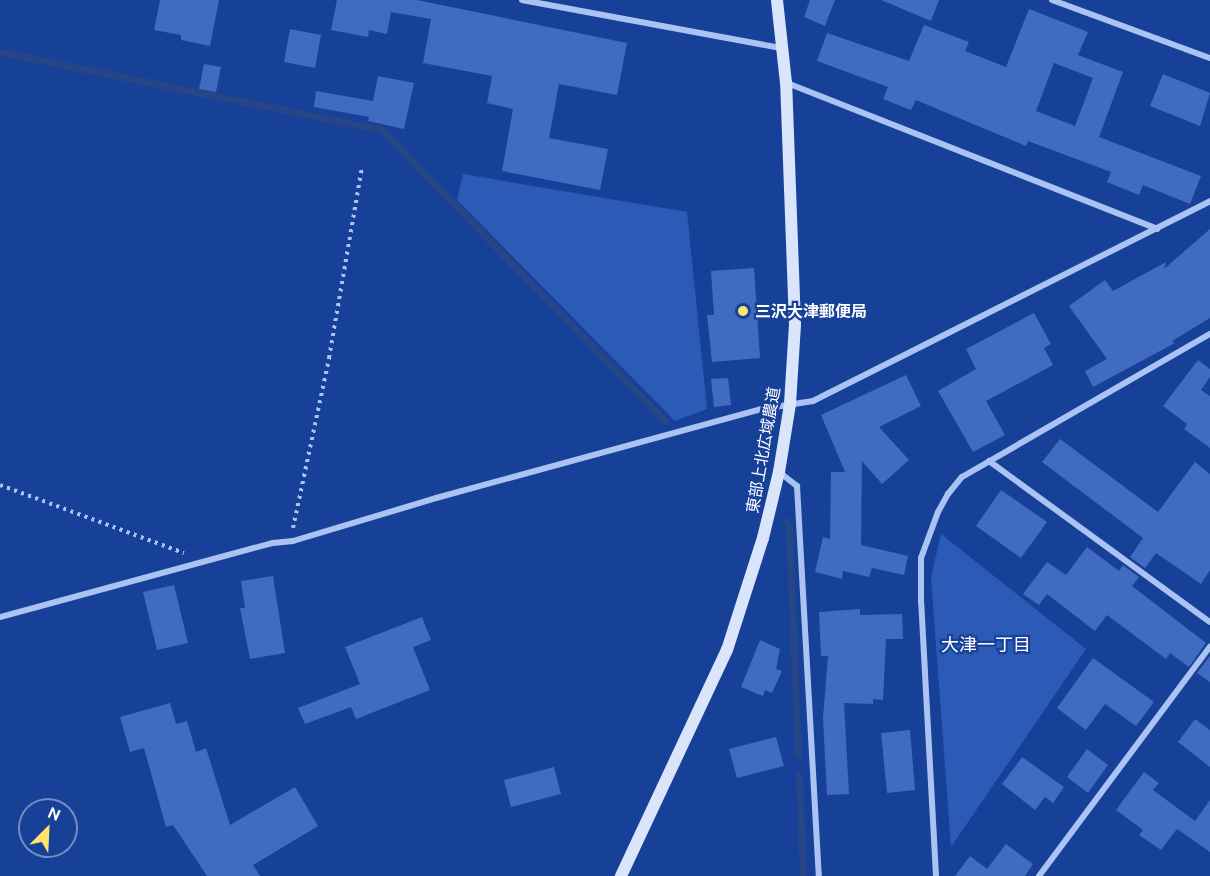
<!DOCTYPE html>
<meta charset="utf-8">
<style>
body{margin:0}
#map{position:relative;width:1210px;height:876px;overflow:hidden;background:#174198;font-family:Ubuntu,"Noto Sans JP",sans-serif}
div>[style]{position:absolute}
.green>*{inset:0;background:#2b5bb6}
.stream>*{height:7px;margin:-3.5px;padding:0 3.5px;transform-origin:3.5px;border-radius:3.5px;background:#274687}
.building>*{inset:0;background:#406bc0}
.path>*{height:4px;margin-top:-2px;transform-origin:0;background:repeating-linear-gradient(90deg,#abc3f2 0 3px,transparent 0 7.5px)}
.street>*{height:6px;margin:-3px;padding:0 3px;transform-origin:3px;border-radius:3px;background:#abc3f2}
.secondary>*{height:12px;margin:-6px;padding:0 6px;transform-origin:6px;border-radius:6px;background:#dae5fc}
.dots>*{width:16px;height:16px;translate:-50% -50%;box-sizing:border-box;border:3px solid #174198;border-radius:50%}
span{translate:-50% -50%;white-space:nowrap;text-align:center;line-height:1.15;-webkit-text-stroke:4.5px #174198;paint-order:stroke}
.poi-label{font-size:16px;color:#fff;font-weight:700}
.left{translate:0 -50%;text-align:left}
.street-label{font-size:16px;color:#fff}
.neighbourhood-label{font-size:18px;color:#fff}
.north{position:absolute;left:18px;top:798px;width:60px;height:60px;box-sizing:border-box;background:#174198;border:2px solid #748dc1;border-radius:50%;rotate:24deg;font-size:16px;font-weight:700;line-height:24px;text-align:center;color:#fff}
.north::after{content:'';display:block;margin:auto;width:21px;height:27px;background:#ffe46b;clip-path:polygon(50% 0,100% 100%,50% 72%,0 100%)}
</style>
<div id="map">
<div class="green">
<i style="clip-path:polygon(463px 174px,687px 212px,707px 409px,675px 421px,457px 200px)"></i>
<i style="clip-path:polygon(941px 534px,1086px 649px,951px 847px,931px 577px)"></i>
</div>
<div class="stream">
<i style="left:0;top:52px;width:390px;rotate:11.5deg"></i>
<i style="left:382px;top:130px;width:406px;rotate:45.8deg"></i>
<i style="left:786px;top:521px;width:5px;rotate:53deg"></i>
<i style="left:789px;top:525px;width:230px;rotate:87.8deg"></i>
<i style="left:799px;top:776px;width:100px;rotate:87.7deg"></i>
</div>
<div class="building">
<i style="clip-path:polygon(160px 0,219px 0,210px 46px,181px 40px,181px 35px,154px 30px)"></i>
<i style="clip-path:polygon(337px 0,417px 0,627px 43px,617px 95px,559px 84px,549px 138px,608px 149px,600px 190px,502px 171px,513px 109px,487px 103px,492px 76px,423px 63px,431px 19px,391px 12px,387px 34px,369px 30px,368px 37px,331px 30px)"></i>
<i style="clip-path:polygon(810px 0,835px 0,825px 26px,804px 17px)"></i>
<i style="clip-path:polygon(881px 0,939px 0,931px 21px)"></i>
<i style="clip-path:polygon(evenodd,1029px 9px,1088px 32px,1078px 55px,1123px 72px,1099px 137px,1201px 176px,1190px 204px,1143px 185px,1139px 195px,1107px 182px,1111px 172px,1028px 141px,1026px 146px,916px 100px,911px 110px,883px 99px,888px 87px,817px 61px,827px 33px,909px 61px,924px 25px,969px 42px,965px 51px,1006px 67px,1029px 9px,1054px 63px,1093px 78px,1075px 126px,1036px 111px,1054px 63px)"></i>
<i style="clip-path:polygon(290px 29px,321px 35px,315px 68px,284px 62px)"></i>
<i style="clip-path:polygon(204px 64px,221px 67px,216px 92px,199px 89px)"></i>
<i style="clip-path:polygon(1163px 74px,1210px 93px,1200px 126px,1150px 106px)"></i>
<i style="clip-path:polygon(378px 76px,414px 83px,404px 129px,368px 121px,369px 117px,314px 107px,316px 91px,373px 101px)"></i>
<i style="clip-path:polygon(1210px 229px,1210px 318px,1172px 341px,1175px 343px,1093px 387px,1085px 371px,1107px 359px,1069px 306px,1105px 280px,1113px 291px,1166px 262px,1164px 269px)"></i>
<i style="clip-path:polygon(754px 268px,760px 358px,712px 362px,707px 315px,714px 315px,711px 271px)"></i>
<i style="clip-path:polygon(1034px 313px,1051px 344px,1044px 348px,1053px 365px,986px 401px,1005px 435px,973px 452px,938px 391px,976px 369px,966px 349px)"></i>
<i style="clip-path:polygon(1198px 360px,1210px 369px,1210px 377px,1201px 390px,1210px 396px,1210px 448px,1184px 429px,1187px 424px,1163px 406px)"></i>
<i style="clip-path:polygon(906px 375px,921px 406px,879px 427px,909px 460px,882px 484px,862px 461px,861px 545px,908px 556px,904px 575px,872px 568px,869px 577px,843px 571px,842px 579px,815px 572px,823px 537px,830px 539px,831px 472px,845px 472px,821px 415px)"></i>
<i style="clip-path:polygon(728px 378px,731px 405px,714px 407px,711px 379px)"></i>
<i style="clip-path:polygon(1060px 439px,1158px 512px,1195px 462px,1210px 474px,1210px 570px,1201px 584px,1156px 553px,1145px 568px,1130px 557px,1143px 538px,1042px 462px)"></i>
<i style="clip-path:polygon(1001px 490px,1047px 522px,1021px 558px,976px 526px)"></i>
<i style="clip-path:polygon(1087px 547px,1119px 571px,1123px 565px,1139px 577px,1132px 586px,1206px 643px,1189px 667px,1170px 653px,1166px 659px,1107px 615px,1095px 631px,1047px 594px,1039px 605px,1023px 594px,1047px 562px,1066px 575px)"></i>
<i style="clip-path:polygon(273px 576px,285px 653px,250px 659px,240px 608px,245px 608px,241px 581px)"></i>
<i style="clip-path:polygon(174px 585px,188px 643px,157px 650px,143px 592px)"></i>
<i style="clip-path:polygon(860px 609px,860px 615px,902px 614px,903px 639px,886px 639px,883px 700px,873px 699px,873px 704px,844px 703px,849px 794px,827px 795px,823px 718px,828px 656px,821px 656px,819px 612px)"></i>
<i style="clip-path:polygon(422px 617px,431px 640px,413px 647px,430px 690px,356px 719px,351px 707px,305px 724px,298px 708px,360px 684px,345px 647px)"></i>
<i style="clip-path:polygon(760px 640px,780px 649px,776px 669px,782px 671px,772px 693px,765px 690px,763px 696px,741px 687px)"></i>
<i style="clip-path:polygon(1210px 656px,1210px 682px,1197px 673px)"></i>
<i style="clip-path:polygon(1093px 658px,1154px 702px,1136px 726px,1105px 704px,1086px 730px,1057px 708px)"></i>
<i style="clip-path:polygon(170px 703px,176px 724px,187px 721px,196px 752px,206px 748px,230px 825px,295px 787px,318px 826px,253px 865px,260px 876px,207px 876px,173px 825px,166px 827px,144px 748px,130px 752px,120px 717px)"></i>
<i style="clip-path:polygon(1195px 719px,1210px 730px,1210px 767px,1178px 742px)"></i>
<i style="clip-path:polygon(910px 730px,915px 790px,887px 793px,881px 733px)"></i>
<i style="clip-path:polygon(776px 737px,784px 766px,737px 778px,729px 749px)"></i>
<i style="clip-path:polygon(1087px 749px,1108px 765px,1088px 793px,1067px 777px)"></i>
<i style="clip-path:polygon(1022px 757px,1064px 787px,1053px 803px,1045px 797px,1035px 810px,1002px 784px)"></i>
<i style="clip-path:polygon(554px 767px,561px 794px,511px 807px,504px 780px)"></i>
<i style="clip-path:polygon(1144px 772px,1159px 783px,1153px 790px,1195px 821px,1210px 800px,1210px 852px,1177px 829px,1161px 850px,1139px 835px,1143px 830px,1116px 810px)"></i>
<i style="clip-path:polygon(1006px 844px,1033px 864px,1025px 876px,955px 876px,970px 856px,987px 869px)"></i>
</div>
<div class="path">
<i style="left:0;top:485px;width:196px;rotate:20.3deg"></i>
<i style="left:293px;top:528px;width:174px;rotate:-78deg"></i>
<i style="left:329px;top:358px;width:194px;rotate:-80.2deg"></i>
</div>
<div class="street">
<i style="left:522px;top:0;width:263px;rotate:10.5deg"></i>
<i style="left:1052px;top:0;width:168px;rotate:20.2deg"></i>
<i style="left:787px;top:83px;width:398px;rotate:21.5deg"></i>
<i style="left:989px;top:461px;width:273px;rotate:36.1deg"></i>
<i style="left:779px;top:472px;width:23px;rotate:38deg"></i>
<i style="left:797px;top:486px;width:391px;rotate:86.8deg"></i>
<i style="left:0;top:617px;width:283px;rotate:-15.2deg"></i>
<i style="left:273px;top:543px;width:20px;rotate:-6deg"></i>
<i style="left:293px;top:541px;width:149px;rotate:-16.7deg"></i>
<i style="left:436px;top:498px;width:337px;rotate:-15.3deg"></i>
<i style="left:761px;top:409px;width:53px;rotate:-8.7deg"></i>
<i style="left:813px;top:401px;width:445px;rotate:-26.7deg"></i>
<i style="left:936px;top:876px;width:274px;rotate:-93.1deg"></i>
<i style="left:921px;top:602px;width:44px;rotate:-90deg"></i>
<i style="left:921px;top:558px;width:49px;rotate:-69.7deg"></i>
<i style="left:938px;top:512px;width:21px;rotate:-61deg"></i>
<i style="left:948px;top:494px;width:22px;rotate:-51deg"></i>
<i style="left:962px;top:477px;width:286px;rotate:-30deg"></i>
<i style="left:1039px;top:876px;width:286px;rotate:-53.3deg"></i>
</div>
<div class="secondary">
<i style="left:621px;top:876px;width:250px;rotate:-64.9deg"></i>
<i style="left:727px;top:650px;width:118px;rotate:-72.2deg"></i>
<i style="left:763px;top:538px;width:68px;rotate:-76.4deg"></i>
<i style="left:779px;top:472px;width:69px;rotate:-80.8deg"></i>
<i style="left:790px;top:404px;width:79px;rotate:-86.4deg"></i>
<i style="left:795px;top:325px;width:242px;rotate:-92.1deg"></i>
<i style="left:786px;top:83px;width:83px;rotate:-96.2deg"></i>
</div>
<div class="dots">
<i style="left:743px;top:311px;background:#ffe46b"></i>
</div>
<div class="poi-label">
<span class="left" style="left:755px;top:311px">三沢大津郵便局</span>
</div>
<div class="street-label">
<span style="left:763px;top:450px;rotate:-80deg">東部上北広域農道</span>
</div>
<div class="neighbourhood-label">
<span style="left:986px;top:644px">大津一丁目</span>
</div>
<div class="north">N</div>
</div>
